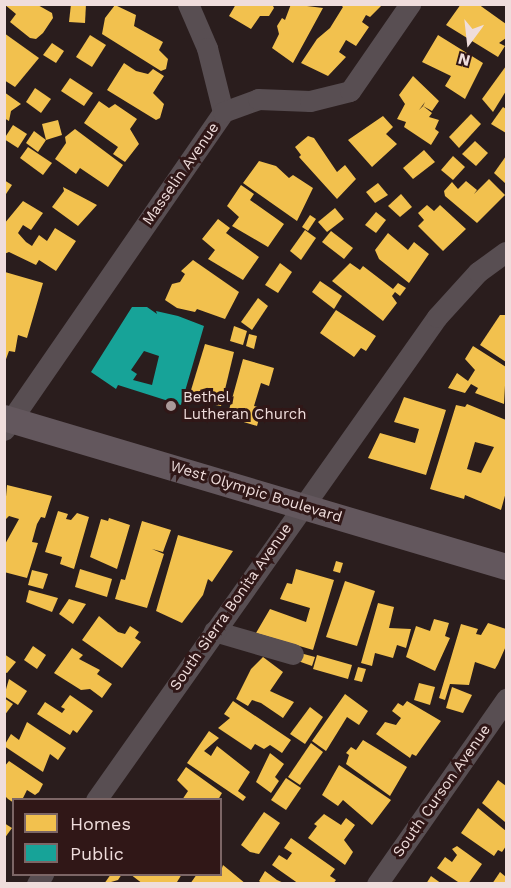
<!DOCTYPE html>
<style>
body{margin:0}
#map{position:relative;width:511px;height:888px;overflow:hidden;background:#2a1d1d;font-family:"Work Sans",sans-serif}
div>[style]{position:absolute}
.homes>*{inset:0;background:#f2c14e}
.public>*{inset:0;background:#17a398}
.minor>*{height:21px;margin:-10.5px;padding:0 10.5px;transform-origin:10.5px;border-radius:10.5px;background:#584e52}
.major>*{height:26px;margin:-13px;padding:0 13px;transform-origin:13px;border-radius:13px;background:#63575d}
.dots>*{width:16px;height:16px;translate:-50% -50%;box-sizing:border-box;border:3px solid #301717;border-radius:50%}
span{translate:-50% -50%;white-space:nowrap;text-align:center;line-height:1.15;-webkit-text-stroke:6px #301717;paint-order:stroke}
.street-label{font-size:15px;color:#efdddc}
.poi-label{font-size:15px;color:#efdddc}
.left{translate:0 -50%;text-align:left}
.frame{position:absolute;inset:0;border:6px solid #efdddc;pointer-events:none}
.legend{position:absolute;left:12px;top:798px;width:210px;height:78px;box-sizing:border-box;background:#301717;border:2px solid #7c6666;margin:0;padding:8px 10px;list-style:none;font-size:18px;color:#efdddc}
.legend li{display:flex;align-items:center;gap:12px;height:30px}
.legend b{width:30px;border:2px solid #7c6666}
.north{position:absolute;left:439px;top:12px;width:60px;height:60px;-webkit-text-stroke:4px #301717;paint-order:stroke;rotate:195deg;font-size:16px;font-weight:700;line-height:24px;text-align:center;color:#efdddc}
.north::after{content:'';display:block;margin:auto;width:21px;height:27px;background:#efdddc;clip-path:polygon(50% 0,100% 100%,50% 72%,0 100%)}
</style>
<div id="map">
<div class="homes">
<i style="clip-path:polygon(4px 4px,36px 4px,52px 13px,53px 18px,43px 33px,36px 39px,30px 38px,10px 22px,16px 14px)"></i>
<i style="clip-path:polygon(71px 4px,86px 4px,85px 23px,69px 22px)"></i>
<i style="clip-path:polygon(236px 4px,272px 4px,274px 8px,269px 16px,260px 16px,251px 29px,229px 16px)"></i>
<i style="clip-path:polygon(291px 4px,323px 8px,293px 63px,272px 48px,279px 34px,277px 26px,282px 18px,285px 20px)"></i>
<i style="clip-path:polygon(340px 4px,383px 4px,370px 17px,366px 15px,362px 22px,369px 27px,356px 46px,346px 40px,339px 52px,346px 57px,328px 76px,301px 63px,317px 39px,330px 28px,343px 7px)"></i>
<i style="clip-path:polygon(461px 4px,478px 4px,506px 24px,506px 38px,499px 43px,505px 46px,498px 57px,446px 25px)"></i>
<i style="clip-path:polygon(115px 5px,136px 15px,134px 26px,163px 42px,159px 50px,168px 59px,166px 69px,161px 71px,102px 34px,105px 18px)"></i>
<i style="clip-path:polygon(4px 33px,39px 58px,15px 87px,4px 80px)"></i>
<i style="clip-path:polygon(90px 35px,106px 45px,92px 67px,76px 57px)"></i>
<i style="clip-path:polygon(438px 35px,483px 63px,465px 99px,445px 86px,451px 76px,422px 62px)"></i>
<i style="clip-path:polygon(52px 43px,64px 51px,56px 63px,43px 55px)"></i>
<i style="clip-path:polygon(124px 63px,136px 71px,148px 74px,153px 69px,164px 76px,153px 93px,164px 104px,160px 118px,156px 120px,107px 90px)"></i>
<i style="clip-path:polygon(506px 66px,506px 91px,493px 112px,482px 99px)"></i>
<i style="clip-path:polygon(413px 76px,439px 101px,432px 111px,423px 106px,425px 102px,419px 110px,423px 106px,432px 113px,429px 117px,439px 120px,435px 129px,439px 132px,431px 145px,404px 127px,406px 122px,397px 119px,405px 104px,399px 95px)"></i>
<i style="clip-path:polygon(70px 78px,93px 93px,84px 106px,61px 91px)"></i>
<i style="clip-path:polygon(35px 88px,51px 99px,41px 113px,26px 102px)"></i>
<i style="clip-path:polygon(4px 92px,21px 104px,11px 111px,9px 121px,4px 118px)"></i>
<i style="clip-path:polygon(99px 101px,109px 108px,115px 104px,137px 119px,130px 129px,139px 144px,125px 162px,113px 154px,118px 147px,84px 123px)"></i>
<i style="clip-path:polygon(503px 107px,506px 109px,506px 133px,491px 124px)"></i>
<i style="clip-path:polygon(471px 114px,481px 124px,459px 148px,449px 137px)"></i>
<i style="clip-path:polygon(383px 116px,393px 127px,386px 134px,397px 144px,372px 167px,348px 140px)"></i>
<i style="clip-path:polygon(58px 120px,62px 135px,46px 140px,42px 124px)"></i>
<i style="clip-path:polygon(13px 125px,27px 134px,18px 148px,4px 139px)"></i>
<i style="clip-path:polygon(75px 129px,123px 165px,108px 187px,80px 168px,76px 174px,55px 159px,66px 143px,65px 137px)"></i>
<i style="clip-path:polygon(34px 131px,46px 140px,38px 152px,26px 143px)"></i>
<i style="clip-path:polygon(308px 136px,314px 138px,337px 172px,345px 165px,356px 179px,337px 199px,299px 157px,301px 155px,295px 147px)"></i>
<i style="clip-path:polygon(475px 141px,488px 153px,476px 166px,462px 154px)"></i>
<i style="clip-path:polygon(28px 147px,52px 163px,43px 175px,20px 158px)"></i>
<i style="clip-path:polygon(424px 150px,435px 162px,413px 179px,403px 168px)"></i>
<i style="clip-path:polygon(453px 156px,465px 167px,453px 180px,441px 170px)"></i>
<i style="clip-path:polygon(506px 156px,506px 184px,494px 173px)"></i>
<i style="clip-path:polygon(259px 161px,276px 166px,289px 178px,293px 175px,313px 188px,297px 221px,243px 183px)"></i>
<i style="clip-path:polygon(489px 179px,505px 195px,477px 223px,445px 196px,444px 191px,452px 182px,458px 189px,466px 181px,477px 190px,474px 194px)"></i>
<i style="clip-path:polygon(4px 180px,12px 185px,4px 197px)"></i>
<i style="clip-path:polygon(378px 183px,388px 195px,375px 203px,366px 192px)"></i>
<i style="clip-path:polygon(241px 185px,254px 194px,250px 200px,284px 224px,268px 247px,232px 226px,239px 217px,227px 206px)"></i>
<i style="clip-path:polygon(63px 187px,97px 205px,78px 226px,52px 207px,64px 191px)"></i>
<i style="clip-path:polygon(401px 194px,412px 207px,400px 217px,388px 206px)"></i>
<i style="clip-path:polygon(23px 201px,43px 213px,31px 230px,23px 225px,18px 233px,26px 242px,32px 246px,39px 235px,47px 241px,55px 228px,76px 241px,56px 271px,39px 260px,36px 265px,9px 252px,4px 254px,4px 224px)"></i>
<i style="clip-path:polygon(427px 205px,434px 211px,440px 205px,466px 229px,443px 251px,418px 226px,424px 220px,418px 213px)"></i>
<i style="clip-path:polygon(335px 208px,344px 219px,327px 232px,318px 222px)"></i>
<i style="clip-path:polygon(376px 212px,386px 220px,376px 233px,365px 225px)"></i>
<i style="clip-path:polygon(310px 215px,316px 219px,308px 231px,302px 227px)"></i>
<i style="clip-path:polygon(218px 219px,230px 228px,226px 233px,259px 257px,243px 280px,208px 259px,215px 250px,202px 239px)"></i>
<i style="clip-path:polygon(305px 230px,316px 238px,301px 260px,290px 251px)"></i>
<i style="clip-path:polygon(331px 231px,353px 248px,344px 259px,322px 242px)"></i>
<i style="clip-path:polygon(388px 233px,408px 250px,414px 242px,429px 254px,409px 283px,379px 259px,375px 250px)"></i>
<i style="clip-path:polygon(193px 260px,239px 292px,225px 319px,197px 309px,195px 312px,177px 308px,165px 300px,172px 284px,180px 282px,185px 274px,181px 271px)"></i>
<i style="clip-path:polygon(280px 263px,292px 272px,278px 293px,265px 285px)"></i>
<i style="clip-path:polygon(350px 263px,360px 270px,363px 266px,393px 289px,398px 283px,406px 288px,400px 296px,395px 292px,392px 296px,397px 303px,383px 321px,332px 281px)"></i>
<i style="clip-path:polygon(5px 272px,43px 283px,27px 338px,18px 335px,15px 352px,9px 351px,5px 362px)"></i>
<i style="clip-path:polygon(320px 281px,342px 296px,334px 309px,312px 292px)"></i>
<i style="clip-path:polygon(258px 298px,268px 306px,252px 330px,241px 322px)"></i>
<i style="clip-path:polygon(336px 310px,376px 336px,366px 351px,361px 348px,354px 357px,320px 333px)"></i>
<i style="clip-path:polygon(500px 315px,506px 315px,506px 362px,480px 345px)"></i>
<i style="clip-path:polygon(234px 326px,247px 331px,243px 345px,230px 341px)"></i>
<i style="clip-path:polygon(249px 334px,257px 336px,254px 349px,246px 346px)"></i>
<i style="clip-path:polygon(205px 344px,234px 352px,221px 406px,188px 400px)"></i>
<i style="clip-path:polygon(473px 346px,506px 367px,504px 404px,475px 393px,478px 388px,471px 384px,465px 393px,448px 388px,457px 373px,468px 381px,475px 370px,465px 359px)"></i>
<i style="clip-path:polygon(243px 359px,274px 368px,269px 386px,261px 383px,254px 406px,262px 408px,257px 426px,227px 417px)"></i>
<i style="clip-path:polygon(404px 397px,446px 410px,426px 475px,368px 458px,380px 433px,415px 443px,419px 429px,394px 422px)"></i>
<i style="clip-path:polygon(evenodd,467px 404px,506px 420px,506px 492px,501px 510px,465px 495px,464px 499px,430px 489px,456px 405px,465px 407px,467px 404px,475px 442px,494px 447px,481px 473px,467px 469px,475px 442px)"></i>
<i style="clip-path:polygon(7px 485px,52px 496px,45px 518px,41px 517px,37px 524px,32px 542px,38px 543px,27px 578px,4px 572px,4px 546px,19px 519px,9px 516px,4px 521px)"></i>
<i style="clip-path:polygon(58px 511px,68px 514px,66px 519px,71px 520px,77px 513px,89px 517px,74px 569px,60px 564px,62px 557px,45px 552px)"></i>
<i style="clip-path:polygon(109px 518px,130px 525px,117px 569px,90px 557px,101px 519px,108px 521px)"></i>
<i style="clip-path:polygon(142px 521px,171px 530px,163px 552px,152px 549px,164px 554px,147px 608px,115px 599px,121px 579px,125px 580px)"></i>
<i style="clip-path:polygon(178px 535px,233px 551px,212px 582px,208px 579px,203px 595px,182px 623px,156px 611px)"></i>
<i style="clip-path:polygon(336px 561px,343px 563px,340px 573px,333px 571px)"></i>
<i style="clip-path:polygon(80px 569px,112px 579px,107px 597px,75px 587px)"></i>
<i style="clip-path:polygon(296px 569px,334px 580px,313px 650px,256px 633px,270px 609px,306px 622px,310px 608px,280px 599px,287px 583px,292px 584px)"></i>
<i style="clip-path:polygon(32px 570px,48px 574px,43px 589px,28px 585px)"></i>
<i style="clip-path:polygon(345px 581px,375px 591px,357px 646px,326px 637px)"></i>
<i style="clip-path:polygon(29px 590px,58px 598px,52px 612px,26px 602px)"></i>
<i style="clip-path:polygon(69px 599px,86px 604px,73px 624px,59px 614px)"></i>
<i style="clip-path:polygon(378px 603px,394px 607px,389px 628px,411px 629px,406px 648px,397px 645px,393px 658px,375px 653px,372px 666px,361px 663px)"></i>
<i style="clip-path:polygon(99px 616px,118px 632px,125px 634px,130px 626px,139px 632px,135px 638px,141px 642px,122px 668px,82px 640px)"></i>
<i style="clip-path:polygon(434px 619px,449px 623px,445px 636px,450px 638px,435px 671px,406px 657px,416px 626px,430px 631px)"></i>
<i style="clip-path:polygon(488px 623px,506px 629px,506px 646px,498px 664px,495px 669px,475px 662px,469px 685px,450px 684px,445px 700px,439px 698px,461px 624px,478px 629px,476px 634px,481px 635px)"></i>
<i style="clip-path:polygon(33px 646px,46px 655px,37px 669px,24px 660px)"></i>
<i style="clip-path:polygon(72px 648px,83px 655px,79px 659px,100px 670px,97px 674px,112px 684px,102px 698px,90px 689px,81px 690px,54px 673px)"></i>
<i style="clip-path:polygon(300px 653px,315px 657px,312px 666px,298px 661px)"></i>
<i style="clip-path:polygon(4px 654px,16px 662px,7px 673px,4px 672px)"></i>
<i style="clip-path:polygon(317px 655px,352px 665px,348px 679px,313px 669px)"></i>
<i style="clip-path:polygon(263px 657px,283px 672px,270px 691px,294px 702px,283px 718px,261px 703px,252px 700px,248px 706px,236px 699px,251px 669px)"></i>
<i style="clip-path:polygon(358px 667px,366px 669px,362px 682px,354px 680px)"></i>
<i style="clip-path:polygon(9px 679px,27px 691px,18px 705px,4px 696px)"></i>
<i style="clip-path:polygon(419px 683px,435px 687px,430px 705px,414px 700px)"></i>
<i style="clip-path:polygon(452px 687px,472px 695px,463px 713px,446px 708px)"></i>
<i style="clip-path:polygon(345px 694px,368px 711px,359px 725px,347px 717px,326px 751px,312px 741px)"></i>
<i style="clip-path:polygon(70px 695px,93px 711px,77px 733px,73px 730px,70px 735px,37px 714px,45px 702px,62px 713px,65px 709px,61px 707px)"></i>
<i style="clip-path:polygon(4px 698px,13px 704px,4px 716px)"></i>
<i style="clip-path:polygon(233px 701px,291px 740px,282px 753px,270px 745px,264px 749px,255px 744px,251px 750px,218px 728px,230px 718px,224px 714px)"></i>
<i style="clip-path:polygon(407px 701px,441px 721px,416px 756px,412px 754px,410px 758px,376px 734px,385px 722px,396px 725px,401px 718px,392px 711px,398px 703px,403px 706px)"></i>
<i style="clip-path:polygon(310px 707px,323px 717px,305px 744px,290px 734px)"></i>
<i style="clip-path:polygon(27px 722px,66px 748px,58px 760px,50px 754px,43px 772px,4px 746px,11px 734px,19px 740px)"></i>
<i style="clip-path:polygon(209px 731px,219px 738px,204px 751px,211px 756px,217px 746px,250px 772px,238px 791px,246px 797px,243px 801px,187px 763px)"></i>
<i style="clip-path:polygon(363px 740px,407px 767px,390px 796px,346px 764px,349px 755px,346px 753px,351px 747px,356px 750px)"></i>
<i style="clip-path:polygon(311px 743px,323px 752px,300px 785px,288px 777px)"></i>
<i style="clip-path:polygon(270px 753px,284px 764px,275px 777px,279px 781px,271px 793px,256px 782px)"></i>
<i style="clip-path:polygon(9px 761px,43px 784px,39px 792px,35px 795px,27px 790px,22px 800px,14px 803px,8px 799px,4px 795px,4px 767px)"></i>
<i style="clip-path:polygon(339px 765px,391px 800px,372px 825px,343px 800px,338px 806px,322px 795px)"></i>
<i style="clip-path:polygon(186px 767px,222px 793px,218px 800px,182px 800px,188px 791px,177px 780px)"></i>
<i style="clip-path:polygon(286px 778px,301px 788px,286px 810px,271px 800px)"></i>
<i style="clip-path:polygon(498px 780px,506px 786px,505px 822px,482px 803px)"></i>
<i style="clip-path:polygon(478px 808px,506px 831px,506px 846px,502px 852px,498px 850px,494px 856px,461px 833px)"></i>
<i style="clip-path:polygon(264px 812px,280px 823px,259px 854px,250px 852px,241px 845px)"></i>
<i style="clip-path:polygon(324px 814px,341px 825px,346px 818px,355px 825px,344px 840px,353px 852px,345px 865px,308px 838px,317px 826px,314px 824px)"></i>
<i style="clip-path:polygon(4px 823px,12px 828px,4px 839px)"></i>
<i style="clip-path:polygon(291px 838px,335px 869px,330px 876px,336px 880px,333px 884px,299px 884px,272px 865px,279px 855px,287px 860px,292px 853px,284px 848px)"></i>
<i style="clip-path:polygon(457px 846px,482px 864px,468px 884px,461px 884px,437px 868px,445px 857px,452px 862px,457px 855px,452px 849px)"></i>
<i style="clip-path:polygon(223px 865px,246px 884px,190px 884px,197px 874px,220px 874px)"></i>
<i style="clip-path:polygon(265px 871px,277px 880px,286px 884px,263px 884px,259px 881px)"></i>
<i style="clip-path:polygon(500px 872px,506px 877px,506px 884px,492px 884px)"></i>
<i style="clip-path:polygon(111px 874px,122px 874px,118px 880px,104px 884px)"></i>
<i style="clip-path:polygon(130px 874px,182px 874px,177px 882px,180px 884px,143px 884px)"></i>
<i style="clip-path:polygon(431px 876px,442px 884px,426px 884px)"></i>
</div>
<div class="public">
<i style="clip-path:polygon(evenodd,132px 307px,147px 307px,157px 314px,156px 311px,178px 316px,204px 326px,181px 405px,118px 385px,116px 389px,91px 372px,132px 307px,144px 351px,159px 356px,152px 385px,133px 380px,137px 374px,131px 370px,144px 351px)"></i>
</div>
<div class="minor">
<i style="left:188px;top:4px;width:48px;rotate:66.6deg"></i>
<i style="left:207px;top:48px;width:66px;rotate:76deg"></i>
<i style="left:4px;top:430px;width:386px;rotate:-55.4deg"></i>
<i style="left:223px;top:112px;width:37px;rotate:-20deg"></i>
<i style="left:258px;top:99px;width:52px;rotate:2.2deg"></i>
<i style="left:310px;top:101px;width:41px;rotate:-14deg"></i>
<i style="left:350px;top:91px;width:106px;rotate:-55.4deg"></i>
<i style="left:214px;top:631px;width:82px;rotate:16.2deg"></i>
<i style="left:96px;top:800px;width:591px;rotate:-54.78deg"></i>
<i style="left:437px;top:317px;width:61px;rotate:-47.7deg"></i>
<i style="left:478px;top:272px;width:34px;rotate:-36deg"></i>
<i style="left:37px;top:884px;width:12px;rotate:-59deg"></i>
<i style="left:377px;top:884px;width:226px;rotate:-55.1deg"></i>
</div>
<div class="major">
<i style="left:4px;top:418px;width:524px;rotate:16.53deg"></i>
</div>
<div class="dots">
<i style="left:171px;top:406px;background:#aa9a99"></i>
</div>
<div class="street-label">
<span style="left:181px;top:174px;rotate:-55deg">Masselin Avenue</span>
<span style="left:256px;top:492px;rotate:17deg">West Olympic Boulevard</span>
<span style="left:231px;top:607px;rotate:-55deg">South Sierra Bonita Avenue</span>
<span style="left:442px;top:791px;rotate:-55deg">South Curson Avenue</span>
</div>
<div class="poi-label">
<span class="left" style="left:183px;top:406px">Bethel<br>Lutheran Church</span>
</div>
<div class="frame"></div>
<ul class="legend">
<li><b style="height:16px;background:#f2c14e"></b>Homes</li>
<li><b style="height:16px;background:#17a398"></b>Public</li>
</ul>
<div class="north">N</div>
</div>
